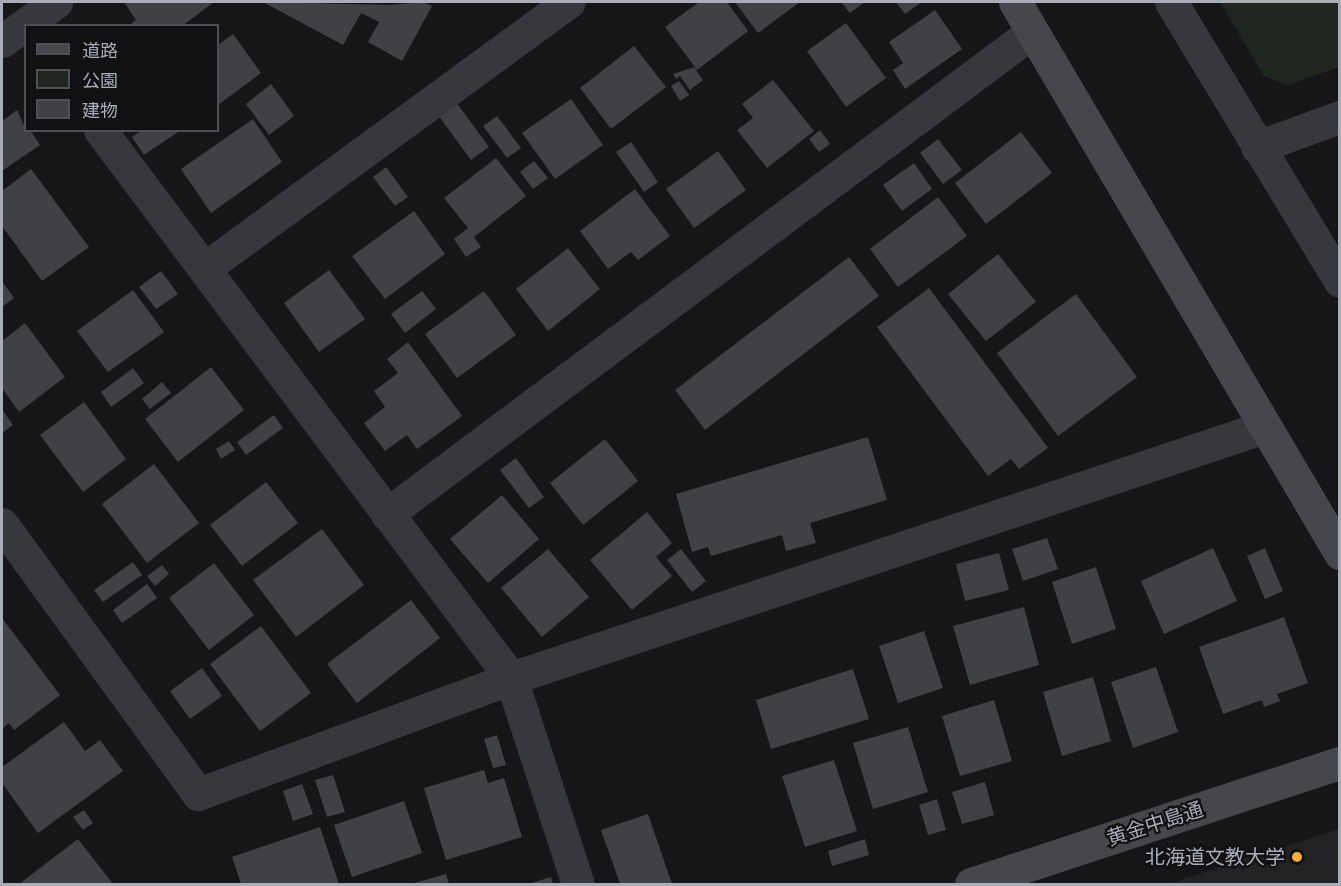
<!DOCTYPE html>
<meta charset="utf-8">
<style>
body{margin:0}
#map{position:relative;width:1341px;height:886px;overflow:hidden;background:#161618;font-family:Montserrat,"Noto Sans JP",sans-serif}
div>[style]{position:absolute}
.built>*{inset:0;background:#222225}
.green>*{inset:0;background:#1e261f}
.building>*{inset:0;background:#404145}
.street>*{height:33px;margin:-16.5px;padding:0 16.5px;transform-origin:16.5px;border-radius:16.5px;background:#37383d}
.secondary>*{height:33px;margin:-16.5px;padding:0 16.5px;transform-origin:16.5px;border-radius:16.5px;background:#45474d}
.dots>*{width:16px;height:16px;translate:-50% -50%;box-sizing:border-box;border:3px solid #111113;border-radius:50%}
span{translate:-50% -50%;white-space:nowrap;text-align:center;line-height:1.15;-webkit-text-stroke:4.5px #111113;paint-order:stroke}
.street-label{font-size:20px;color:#a8adb8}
.poi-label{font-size:20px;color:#a8adb8}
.right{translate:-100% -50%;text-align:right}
.frame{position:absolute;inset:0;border:3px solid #a8adb8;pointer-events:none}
.legend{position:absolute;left:24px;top:24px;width:195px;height:108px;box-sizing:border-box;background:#111113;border:2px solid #4d4f55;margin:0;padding:8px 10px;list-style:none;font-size:18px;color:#a8adb8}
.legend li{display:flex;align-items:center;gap:12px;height:30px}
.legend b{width:30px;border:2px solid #4d4f55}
</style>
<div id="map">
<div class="built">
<i style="clip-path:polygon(1339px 829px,1339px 884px,1168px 884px)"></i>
</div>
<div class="green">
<i style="clip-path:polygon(1220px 2px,1339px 2px,1339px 67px,1288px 85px,1264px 76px)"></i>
</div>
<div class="building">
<i style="clip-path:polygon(124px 2px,214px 2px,182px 26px,128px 26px,136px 20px)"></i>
<i style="clip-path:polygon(263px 2px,390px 5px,423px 2px,432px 6px,402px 61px,368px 42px,379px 22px,361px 13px,343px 45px)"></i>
<i style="clip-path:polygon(699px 2px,727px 2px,748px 31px,697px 70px,665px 27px)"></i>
<i style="clip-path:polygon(735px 2px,800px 2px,758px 33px)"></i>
<i style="clip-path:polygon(841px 2px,865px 2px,850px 13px)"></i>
<i style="clip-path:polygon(896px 2px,922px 2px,905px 14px)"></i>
<i style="clip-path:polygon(935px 10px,962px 49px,905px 89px,893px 70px,903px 63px,889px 42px)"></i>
<i style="clip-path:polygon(846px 23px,886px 78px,846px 107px,807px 51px)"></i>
<i style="clip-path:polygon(233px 34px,261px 73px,218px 105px,218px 45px)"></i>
<i style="clip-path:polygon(634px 46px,666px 87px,611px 129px,580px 88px)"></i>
<i style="clip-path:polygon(694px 67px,703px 80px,690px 90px,680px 76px,676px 79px,673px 74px)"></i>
<i style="clip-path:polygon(773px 80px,814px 131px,767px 168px,737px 130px,753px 118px,742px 104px)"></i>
<i style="clip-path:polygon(679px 81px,689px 95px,680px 101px,671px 86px)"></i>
<i style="clip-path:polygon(271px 84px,294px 116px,269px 135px,246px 104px)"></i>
<i style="clip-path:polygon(571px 99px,603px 145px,555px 179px,522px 133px)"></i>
<i style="clip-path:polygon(456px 102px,489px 147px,471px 160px,438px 115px)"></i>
<i style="clip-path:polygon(17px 110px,26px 130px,30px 130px,40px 145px,2px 171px,2px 121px)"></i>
<i style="clip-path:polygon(497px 116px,521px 148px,507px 158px,483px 126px)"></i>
<i style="clip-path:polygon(253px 119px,282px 162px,211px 213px,181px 169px)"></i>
<i style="clip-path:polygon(142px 130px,181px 130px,144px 155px,132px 137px)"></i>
<i style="clip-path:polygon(820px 130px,830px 144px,819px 152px,809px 139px)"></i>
<i style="clip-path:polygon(1021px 132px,1052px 173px,986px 224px,955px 183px)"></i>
<i style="clip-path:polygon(938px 139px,962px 170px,943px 184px,920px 153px)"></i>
<i style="clip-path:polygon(631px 142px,658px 182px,644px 192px,616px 152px)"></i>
<i style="clip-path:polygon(718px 151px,746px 190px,694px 228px,666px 189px)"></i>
<i style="clip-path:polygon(496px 158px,526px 196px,474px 237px,481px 247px,466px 257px,454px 239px,468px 228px,444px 198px)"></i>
<i style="clip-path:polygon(534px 161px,548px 178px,533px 189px,520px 172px)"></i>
<i style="clip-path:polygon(914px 163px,932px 189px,902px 211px,883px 185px)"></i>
<i style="clip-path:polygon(386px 167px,408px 197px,395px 206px,373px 177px)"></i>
<i style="clip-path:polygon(31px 169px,89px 247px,42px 281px,2px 226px,2px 191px)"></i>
<i style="clip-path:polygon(635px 189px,670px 236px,638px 260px,631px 252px,608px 269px,580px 231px)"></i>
<i style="clip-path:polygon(938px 197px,967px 236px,898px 287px,870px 249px)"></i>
<i style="clip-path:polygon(414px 211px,445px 254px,385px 299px,352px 256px)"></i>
<i style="clip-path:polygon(568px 248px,600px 289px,548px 331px,516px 289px)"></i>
<i style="clip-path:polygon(998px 254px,1036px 302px,986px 341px,948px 294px)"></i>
<i style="clip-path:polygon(849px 257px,879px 296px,705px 430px,675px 390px)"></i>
<i style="clip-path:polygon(329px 270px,365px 319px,319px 352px,284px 303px)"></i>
<i style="clip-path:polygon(161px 271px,178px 294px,156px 309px,139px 287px)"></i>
<i style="clip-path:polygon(2px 281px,14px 298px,2px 307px)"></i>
<i style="clip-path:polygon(929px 288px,1048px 448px,1019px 469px,1011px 459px,988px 476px,877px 327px)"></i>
<i style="clip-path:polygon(133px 290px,164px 332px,108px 372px,77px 331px)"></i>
<i style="clip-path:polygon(422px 291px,436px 309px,405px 333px,391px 314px)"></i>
<i style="clip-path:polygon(484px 291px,516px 335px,457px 378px,425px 334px)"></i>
<i style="clip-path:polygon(1076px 294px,1137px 377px,1058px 436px,997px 353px)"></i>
<i style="clip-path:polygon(25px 323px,65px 377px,19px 412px,2px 388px,2px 341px)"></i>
<i style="clip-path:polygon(408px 342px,462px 416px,417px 449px,407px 435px,385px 451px,364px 423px,385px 407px,374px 391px,398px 373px,387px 359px)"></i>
<i style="clip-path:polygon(211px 367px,244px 410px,178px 462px,145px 419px)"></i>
<i style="clip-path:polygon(133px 368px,144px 383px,111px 407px,101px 392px)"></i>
<i style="clip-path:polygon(162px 382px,171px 393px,150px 409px,142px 399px)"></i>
<i style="clip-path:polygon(84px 402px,126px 459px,83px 492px,40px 435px)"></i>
<i style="clip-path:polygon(2px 409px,13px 425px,2px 433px)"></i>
<i style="clip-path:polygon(274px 415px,283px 428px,246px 455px,237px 442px)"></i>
<i style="clip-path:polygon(868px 437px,887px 500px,810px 523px,816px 543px,786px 551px,782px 535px,711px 556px,708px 547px,692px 552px,676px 494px)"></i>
<i style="clip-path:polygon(605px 439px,638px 481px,583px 525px,550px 483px)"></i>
<i style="clip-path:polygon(229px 441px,235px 450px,221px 459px,216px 449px)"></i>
<i style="clip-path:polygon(516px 458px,544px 497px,529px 508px,500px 470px)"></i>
<i style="clip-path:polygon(154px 464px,199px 523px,147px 563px,102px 504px)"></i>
<i style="clip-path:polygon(266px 482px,298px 523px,242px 566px,210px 525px)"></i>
<i style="clip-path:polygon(502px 495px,539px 539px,488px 583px,450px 539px)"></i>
<i style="clip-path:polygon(647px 512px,672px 543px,656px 557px,672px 576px,632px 610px,590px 560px)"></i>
<i style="clip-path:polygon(322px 529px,364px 585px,296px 637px,253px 580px)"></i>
<i style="clip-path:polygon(1047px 538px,1058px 569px,1023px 581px,1012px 549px)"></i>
<i style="clip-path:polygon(1213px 548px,1237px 601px,1164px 634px,1141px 581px)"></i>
<i style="clip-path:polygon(1265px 548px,1283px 591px,1265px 599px,1247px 556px)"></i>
<i style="clip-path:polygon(548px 549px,589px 597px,542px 637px,501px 588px)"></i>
<i style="clip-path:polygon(681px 549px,706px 581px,692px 592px,667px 560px)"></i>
<i style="clip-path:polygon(999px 553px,1009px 590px,965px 601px,956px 564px)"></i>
<i style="clip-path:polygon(133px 562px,142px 575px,103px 602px,94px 590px)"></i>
<i style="clip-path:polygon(214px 563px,254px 615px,209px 650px,169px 598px)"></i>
<i style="clip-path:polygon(162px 565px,169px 574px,155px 586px,147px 576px)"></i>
<i style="clip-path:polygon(1096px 567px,1116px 629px,1072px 644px,1052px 582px)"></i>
<i style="clip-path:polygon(147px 584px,157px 598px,122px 623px,113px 610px)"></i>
<i style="clip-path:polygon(411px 600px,440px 638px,357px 703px,327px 664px)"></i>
<i style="clip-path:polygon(1024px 607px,1039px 665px,970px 685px,953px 626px)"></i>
<i style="clip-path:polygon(1284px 617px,1308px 683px,1277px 694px,1280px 701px,1264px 707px,1262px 700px,1223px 714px,1199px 647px)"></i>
<i style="clip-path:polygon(2px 618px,60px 695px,14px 730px,9px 723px,2px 729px)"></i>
<i style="clip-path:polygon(261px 626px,311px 693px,260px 731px,210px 664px)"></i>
<i style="clip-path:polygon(924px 631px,943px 688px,898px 703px,879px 646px)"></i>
<i style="clip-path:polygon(1156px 667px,1178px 732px,1133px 748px,1111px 682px)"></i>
<i style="clip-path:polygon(202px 668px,222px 696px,190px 719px,170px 691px)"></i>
<i style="clip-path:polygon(853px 669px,869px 719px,771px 749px,756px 700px)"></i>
<i style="clip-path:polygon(1093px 677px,1111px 741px,1062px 756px,1043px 692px)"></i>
<i style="clip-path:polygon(994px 700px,1012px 761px,960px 776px,942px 716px)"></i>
<i style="clip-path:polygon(64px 722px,85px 751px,100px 740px,123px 771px,38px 833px,2px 783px,2px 767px)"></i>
<i style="clip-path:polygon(908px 727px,928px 792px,873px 809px,853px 743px)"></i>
<i style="clip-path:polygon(497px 735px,506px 765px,493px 768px,484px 739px)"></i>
<i style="clip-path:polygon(834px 760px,857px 831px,805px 847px,782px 776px)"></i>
<i style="clip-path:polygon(484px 770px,488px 783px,504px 778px,522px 837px,446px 860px,424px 788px)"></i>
<i style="clip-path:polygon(333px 775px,345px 812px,327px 817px,315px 780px)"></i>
<i style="clip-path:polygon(985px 782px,994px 815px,962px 824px,952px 792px)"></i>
<i style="clip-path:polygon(302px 784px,313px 814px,293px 821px,283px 791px)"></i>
<i style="clip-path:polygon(937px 799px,946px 830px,928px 835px,919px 805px)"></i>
<i style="clip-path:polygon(404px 801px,422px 853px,352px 877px,334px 825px)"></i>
<i style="clip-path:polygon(84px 810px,93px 823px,83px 830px,73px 817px)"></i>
<i style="clip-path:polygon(648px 814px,672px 884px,620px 884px,601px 830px)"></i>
<i style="clip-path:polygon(320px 827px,339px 884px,241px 884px,232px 857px)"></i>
<i style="clip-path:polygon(78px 839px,113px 884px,19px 884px)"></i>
<i style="clip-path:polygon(865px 839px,869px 855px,832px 866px,828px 851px)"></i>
<i style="clip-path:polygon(446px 874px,449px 884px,411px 884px)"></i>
<i style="clip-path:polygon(551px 877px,553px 884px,528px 884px)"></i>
</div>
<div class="street">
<i style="left:1171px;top:2px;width:326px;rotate:58.8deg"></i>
<i style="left:2px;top:41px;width:67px;rotate:-35.8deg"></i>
<i style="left:100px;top:130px;width:685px;rotate:53.13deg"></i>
<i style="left:511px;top:678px;width:217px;rotate:72deg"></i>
<i style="left:1257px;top:147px;width:88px;rotate:-19.9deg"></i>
<i style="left:205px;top:268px;width:451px;rotate:-36.2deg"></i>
<i style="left:387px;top:514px;width:805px;rotate:-36.77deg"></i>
<i style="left:2px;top:524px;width:334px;rotate:54deg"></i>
<i style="left:198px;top:794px;width:334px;rotate:-20.3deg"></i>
<i style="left:511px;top:678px;width:794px;rotate:-18.43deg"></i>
</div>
<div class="secondary">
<i style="left:1015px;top:2px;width:640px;rotate:59.47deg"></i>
<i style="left:971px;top:884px;width:388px;rotate:-18.2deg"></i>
</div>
<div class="dots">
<i style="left:1297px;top:857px;background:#f2b134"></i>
</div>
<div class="street-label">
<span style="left:1155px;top:824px;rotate:-18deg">黄金中島通</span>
</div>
<div class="poi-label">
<span class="right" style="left:1285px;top:857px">北海道文教大学</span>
</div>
<div class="frame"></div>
<ul class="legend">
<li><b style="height:8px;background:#45474d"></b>道路</li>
<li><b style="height:16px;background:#1e261f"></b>公園</li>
<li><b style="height:16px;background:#404145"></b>建物</li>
</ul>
</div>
